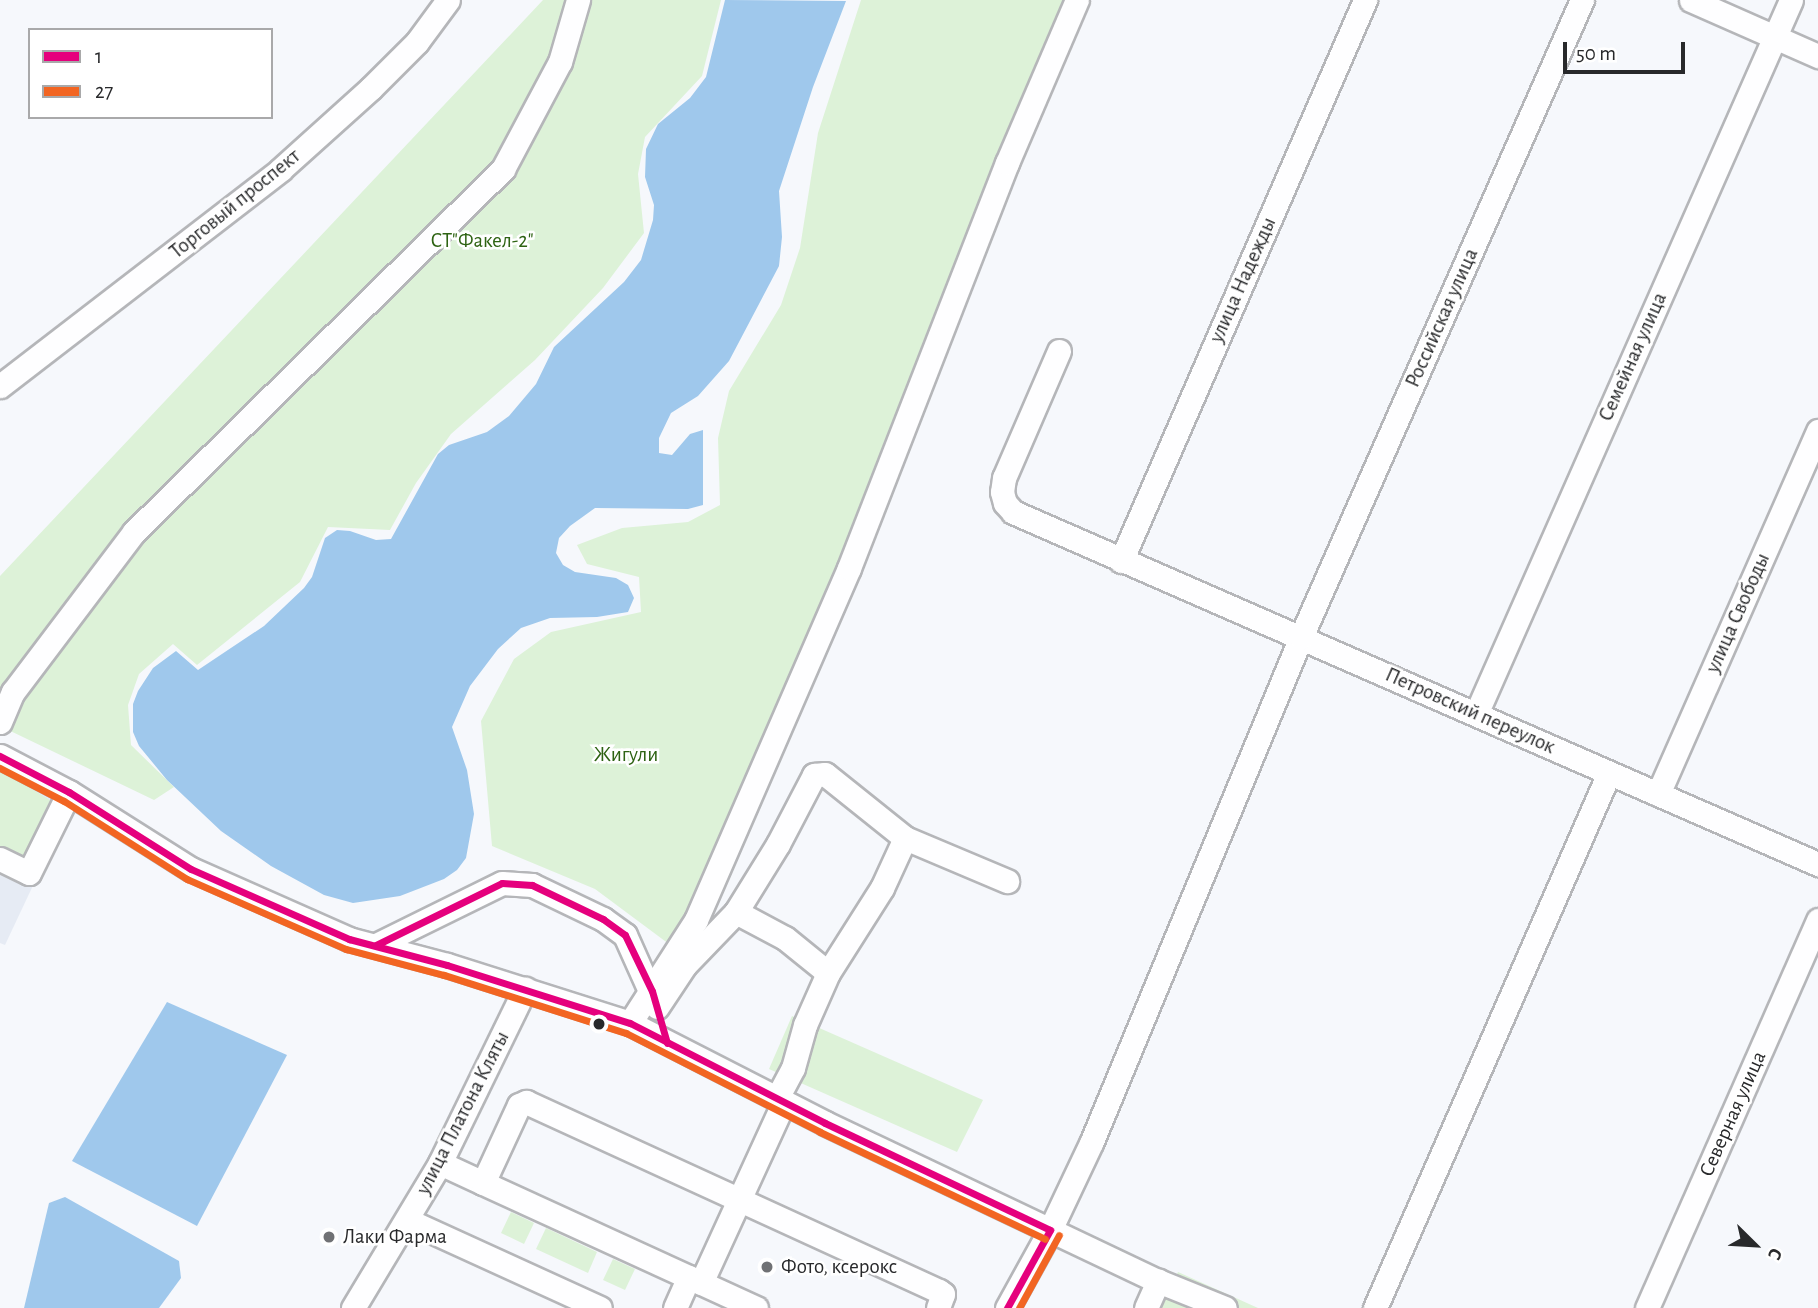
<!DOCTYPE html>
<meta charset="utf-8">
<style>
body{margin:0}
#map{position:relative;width:1818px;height:1308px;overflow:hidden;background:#f6f8fc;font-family:"Alegreya Sans",sans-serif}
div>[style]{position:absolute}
.built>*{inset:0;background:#e6ebf4}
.green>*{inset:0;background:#ddf2d8}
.water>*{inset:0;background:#9fc8ec}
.roads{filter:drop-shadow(2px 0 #b5b6b9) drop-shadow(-2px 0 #b5b6b9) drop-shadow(0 2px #b5b6b9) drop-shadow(0 -2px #b5b6b9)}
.minor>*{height:23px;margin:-11.5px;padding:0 11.5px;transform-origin:11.5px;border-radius:11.5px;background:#fefeff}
.bus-1>*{height:7px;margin:-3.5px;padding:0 3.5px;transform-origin:3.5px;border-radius:3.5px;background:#e5007d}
.bus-2>*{height:7px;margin:-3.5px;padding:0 3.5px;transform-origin:3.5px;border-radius:3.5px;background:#f26522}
.dots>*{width:19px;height:19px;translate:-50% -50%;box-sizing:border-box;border:4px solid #fff;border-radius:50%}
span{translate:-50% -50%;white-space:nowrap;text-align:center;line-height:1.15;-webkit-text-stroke:5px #fff;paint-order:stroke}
.street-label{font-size:21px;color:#28292b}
.park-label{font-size:21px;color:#2e6313}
.poi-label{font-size:21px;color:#28292b}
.left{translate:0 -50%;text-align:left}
.legend{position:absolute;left:28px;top:28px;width:245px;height:91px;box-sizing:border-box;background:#fff;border:2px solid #a9a9aa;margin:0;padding:9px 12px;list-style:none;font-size:21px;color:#28292b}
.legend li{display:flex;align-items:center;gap:14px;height:35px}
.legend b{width:35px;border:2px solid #a9a9aa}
.north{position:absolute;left:1720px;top:1210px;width:70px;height:70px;-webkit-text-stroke:5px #fff;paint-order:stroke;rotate:114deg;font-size:19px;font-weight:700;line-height:28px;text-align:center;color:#28292b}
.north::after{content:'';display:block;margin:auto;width:24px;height:32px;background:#28292b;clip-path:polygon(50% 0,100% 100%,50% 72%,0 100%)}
.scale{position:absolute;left:1563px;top:42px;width:122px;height:32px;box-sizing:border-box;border:4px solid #28292b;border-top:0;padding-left:9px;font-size:21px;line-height:24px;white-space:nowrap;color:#28292b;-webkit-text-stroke:5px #fff;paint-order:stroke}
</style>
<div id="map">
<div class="built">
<i style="clip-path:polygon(0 756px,77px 792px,5px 945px,0 943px)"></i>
</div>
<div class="green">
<i style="clip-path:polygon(543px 0,721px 0,702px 76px,645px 137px,638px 174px,644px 233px,603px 288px,535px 360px,451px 434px,416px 483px,390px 530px,328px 527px,300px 582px,197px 665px,173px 644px,139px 674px,128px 705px,131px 745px,174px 787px,154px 800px,0 726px,0 576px)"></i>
<i style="clip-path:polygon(861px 0,1086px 0,677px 950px,595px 889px,492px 846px,481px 721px,514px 659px,551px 632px,641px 612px,639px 577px,587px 564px,577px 545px,622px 528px,688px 522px,720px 505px,718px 438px,729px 391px,781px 305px,800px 248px,818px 133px)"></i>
<i style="clip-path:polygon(0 769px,56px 804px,28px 863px,0 849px)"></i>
<i style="clip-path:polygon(792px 1016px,983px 1100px,957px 1152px,769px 1069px)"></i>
<i style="clip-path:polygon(511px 1212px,534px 1223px,524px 1244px,501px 1233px)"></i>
<i style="clip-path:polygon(546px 1228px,597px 1252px,588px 1273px,536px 1249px)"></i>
<i style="clip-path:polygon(613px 1259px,635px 1269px,625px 1290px,603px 1280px)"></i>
<i style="clip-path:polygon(1178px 1272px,1258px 1308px,1159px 1308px)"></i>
</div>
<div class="water">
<i style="clip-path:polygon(725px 0,846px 1px,813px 87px,779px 191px,782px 237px,779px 266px,729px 361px,698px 396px,671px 413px,659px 438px,659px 453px,672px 455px,690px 434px,703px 430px,703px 505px,688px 509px,595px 508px,570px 526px,559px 538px,556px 553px,563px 565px,575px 572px,616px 578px,628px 585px,634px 598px,628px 612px,597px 617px,550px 618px,521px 628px,498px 649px,470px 686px,452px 727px,467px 770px,474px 814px,466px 858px,457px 870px,444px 879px,400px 896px,353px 903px,324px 895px,271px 866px,221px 831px,167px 780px,139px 746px,133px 732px,133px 704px,138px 691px,153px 668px,176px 651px,198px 670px,264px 626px,304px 588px,312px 577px,325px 538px,337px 530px,350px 531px,376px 540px,391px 539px,438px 454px,449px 445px,487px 432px,509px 416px,536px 384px,554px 347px,624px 282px,641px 260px,653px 220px,654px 205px,645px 177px,646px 149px,658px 124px,690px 98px,706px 77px)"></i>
<i style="clip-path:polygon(167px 1002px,287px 1055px,197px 1226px,72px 1161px)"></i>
<i style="clip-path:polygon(65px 1197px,179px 1261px,181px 1278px,159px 1308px,24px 1308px,49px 1203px)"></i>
</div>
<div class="roads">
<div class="minor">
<i style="left:1691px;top:0;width:139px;rotate:23.8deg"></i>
<i style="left:1059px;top:351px;width:138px;rotate:113.4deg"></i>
<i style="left:1004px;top:478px;width:14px;rotate:98deg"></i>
<i style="left:1002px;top:492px;width:11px;rotate:75deg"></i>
<i style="left:1005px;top:503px;width:12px;rotate:48deg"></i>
<i style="left:1013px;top:512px;width:879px;rotate:23.62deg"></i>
<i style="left:0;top:386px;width:354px;rotate:-37.6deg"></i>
<i style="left:280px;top:170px;width:122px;rotate:-42deg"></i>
<i style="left:371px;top:88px;width:65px;rotate:-45deg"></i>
<i style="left:417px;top:42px;width:52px;rotate:-53.6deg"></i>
<i style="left:1121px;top:561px;width:612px;rotate:-66.49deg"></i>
<i style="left:1476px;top:714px;width:780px;rotate:-66.19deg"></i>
<i style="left:0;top:722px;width:33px;rotate:-67deg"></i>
<i style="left:13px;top:692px;width:201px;rotate:-52.9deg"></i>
<i style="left:134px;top:532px;width:518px;rotate:-44.53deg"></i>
<i style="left:503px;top:169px;width:121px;rotate:-62deg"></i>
<i style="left:560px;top:62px;width:65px;rotate:-73.8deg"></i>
<i style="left:0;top:756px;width:78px;rotate:27.6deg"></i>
<i style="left:69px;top:792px;width:144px;rotate:32.3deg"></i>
<i style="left:191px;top:869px;width:173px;rotate:23.9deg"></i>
<i style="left:349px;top:939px;width:101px;rotate:14.9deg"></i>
<i style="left:447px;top:965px;width:192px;rotate:17.6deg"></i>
<i style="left:630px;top:1023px;width:219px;rotate:27.1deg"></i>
<i style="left:825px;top:1123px;width:369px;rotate:25.4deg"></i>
<i style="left:1158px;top:1281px;width:72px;rotate:21.9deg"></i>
<i style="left:1658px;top:794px;width:397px;rotate:-66.2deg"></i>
<i style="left:0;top:859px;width:32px;rotate:26deg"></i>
<i style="left:29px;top:873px;width:90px;rotate:-63.7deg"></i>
<i style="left:736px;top:912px;width:55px;rotate:28deg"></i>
<i style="left:785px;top:938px;width:55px;rotate:39.1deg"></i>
<i style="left:376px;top:945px;width:140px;rotate:-26.2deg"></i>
<i style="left:502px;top:883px;width:30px;rotate:4deg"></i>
<i style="left:532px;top:885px;width:79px;rotate:25.6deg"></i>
<i style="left:603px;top:919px;width:27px;rotate:36deg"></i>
<i style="left:625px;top:935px;width:73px;rotate:65.9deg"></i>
<i style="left:657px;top:1007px;width:50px;rotate:-56.3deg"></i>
<i style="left:685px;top:965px;width:74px;rotate:-46.1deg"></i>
<i style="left:736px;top:912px;width:80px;rotate:-58.3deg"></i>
<i style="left:778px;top:844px;width:78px;rotate:-62.4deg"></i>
<i style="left:814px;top:775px;width:11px;rotate:-5deg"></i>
<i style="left:825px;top:774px;width:102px;rotate:38.7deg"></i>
<i style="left:905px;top:838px;width:111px;rotate:22.9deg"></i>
<i style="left:630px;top:1023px;width:122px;rotate:-57.3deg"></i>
<i style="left:696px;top:920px;width:384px;rotate:-66.5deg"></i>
<i style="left:849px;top:568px;width:435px;rotate:-68.7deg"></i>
<i style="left:1007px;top:163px;width:177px;rotate:-66.8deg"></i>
<i style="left:777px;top:1098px;width:34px;rotate:-62deg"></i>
<i style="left:793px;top:1068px;width:45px;rotate:-74.4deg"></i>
<i style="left:805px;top:1025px;width:57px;rotate:-66.1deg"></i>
<i style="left:828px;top:973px;width:101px;rotate:-57.6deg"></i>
<i style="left:882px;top:888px;width:55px;rotate:-65.3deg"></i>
<i style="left:440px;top:1163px;width:47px;rotate:24.9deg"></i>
<i style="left:407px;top:1220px;width:212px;rotate:24.5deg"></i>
<i style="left:701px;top:1283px;width:199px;rotate:-65.4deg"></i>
<i style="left:353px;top:1308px;width:169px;rotate:-59deg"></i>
<i style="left:440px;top:1163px;width:194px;rotate:-64deg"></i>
<i style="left:675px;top:1308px;width:34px;rotate:-66deg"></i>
<i style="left:756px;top:1308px;width:300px;rotate:-155.4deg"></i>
<i style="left:483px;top:1183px;width:86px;rotate:-65.2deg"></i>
<i style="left:519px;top:1105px;width:8px;rotate:-23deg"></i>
<i style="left:526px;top:1102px;width:454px;rotate:24.6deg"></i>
<i style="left:939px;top:1291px;width:5px;rotate:37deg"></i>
<i style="left:943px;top:1294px;width:15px;rotate:110deg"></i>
<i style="left:1007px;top:1308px;width:89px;rotate:-61.1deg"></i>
<i style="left:1050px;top:1230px;width:98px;rotate:-64.7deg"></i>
<i style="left:1092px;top:1141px;width:546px;rotate:-67.48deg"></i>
<i style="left:1301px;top:637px;width:696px;rotate:-66.2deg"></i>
<i style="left:1146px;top:1308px;width:30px;rotate:-66deg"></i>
<i style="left:1375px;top:1308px;width:584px;rotate:-66.38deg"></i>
<i style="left:1647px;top:1308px;width:424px;rotate:-66.2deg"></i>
</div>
</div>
<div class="bus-1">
<i style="left:0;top:756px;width:78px;rotate:27.6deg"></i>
<i style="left:69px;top:792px;width:144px;rotate:32.3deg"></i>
<i style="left:191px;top:869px;width:173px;rotate:23.9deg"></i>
<i style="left:349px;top:939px;width:101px;rotate:14.9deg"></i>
<i style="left:447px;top:965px;width:192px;rotate:17.6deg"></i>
<i style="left:630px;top:1023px;width:219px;rotate:27.1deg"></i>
<i style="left:825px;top:1123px;width:249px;rotate:25.4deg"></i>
<i style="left:376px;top:945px;width:140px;rotate:-26.2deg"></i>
<i style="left:502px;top:883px;width:30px;rotate:4deg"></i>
<i style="left:532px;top:885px;width:79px;rotate:25.6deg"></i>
<i style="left:603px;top:919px;width:27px;rotate:36deg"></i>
<i style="left:625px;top:935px;width:62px;rotate:64.3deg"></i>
<i style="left:652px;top:991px;width:54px;rotate:73.9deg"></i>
<i style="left:1007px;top:1308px;width:89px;rotate:-61.1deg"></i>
</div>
<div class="bus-2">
<i style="left:0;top:768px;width:72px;rotate:27.3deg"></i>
<i style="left:64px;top:801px;width:146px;rotate:32.4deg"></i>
<i style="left:187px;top:879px;width:174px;rotate:23.8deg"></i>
<i style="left:346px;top:949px;width:101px;rotate:14.9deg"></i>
<i style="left:444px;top:975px;width:191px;rotate:17.7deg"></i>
<i style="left:626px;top:1033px;width:218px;rotate:27deg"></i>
<i style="left:820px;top:1132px;width:249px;rotate:25.4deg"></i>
<i style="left:1019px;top:1308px;width:83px;rotate:-61.3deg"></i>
</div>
<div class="dots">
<i style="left:599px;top:1024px;background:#28292b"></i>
<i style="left:329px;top:1237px;background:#707174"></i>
<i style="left:767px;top:1267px;background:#707174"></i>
</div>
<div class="street-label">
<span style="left:235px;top:204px;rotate:-39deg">Торговый проспект</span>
<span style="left:1243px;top:280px;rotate:-66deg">улица Надежды</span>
<span style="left:1442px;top:318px;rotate:-66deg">Российская улица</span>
<span style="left:1633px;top:357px;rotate:-66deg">Семейная улица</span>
<span style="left:1738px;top:613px;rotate:-66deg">улица Свободы</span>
<span style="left:1470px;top:711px;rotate:24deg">Петровский переулок</span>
<span style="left:463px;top:1113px;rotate:-63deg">улица Платона Кляты</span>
<span style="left:1733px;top:1114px;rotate:-66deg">Северная улица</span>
</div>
<div class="park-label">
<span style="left:482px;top:241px">СТ"Факел-2"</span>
<span style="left:626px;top:755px">Жигули</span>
</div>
<div class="poi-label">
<span class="left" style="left:343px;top:1237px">Лаки Фарма</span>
<span class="left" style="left:781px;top:1267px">Фото, ксерокс</span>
</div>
<ul class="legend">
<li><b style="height:9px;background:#e5007d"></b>1</li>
<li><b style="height:9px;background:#f26522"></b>27</li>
</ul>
<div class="north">С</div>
<div class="scale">50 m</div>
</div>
